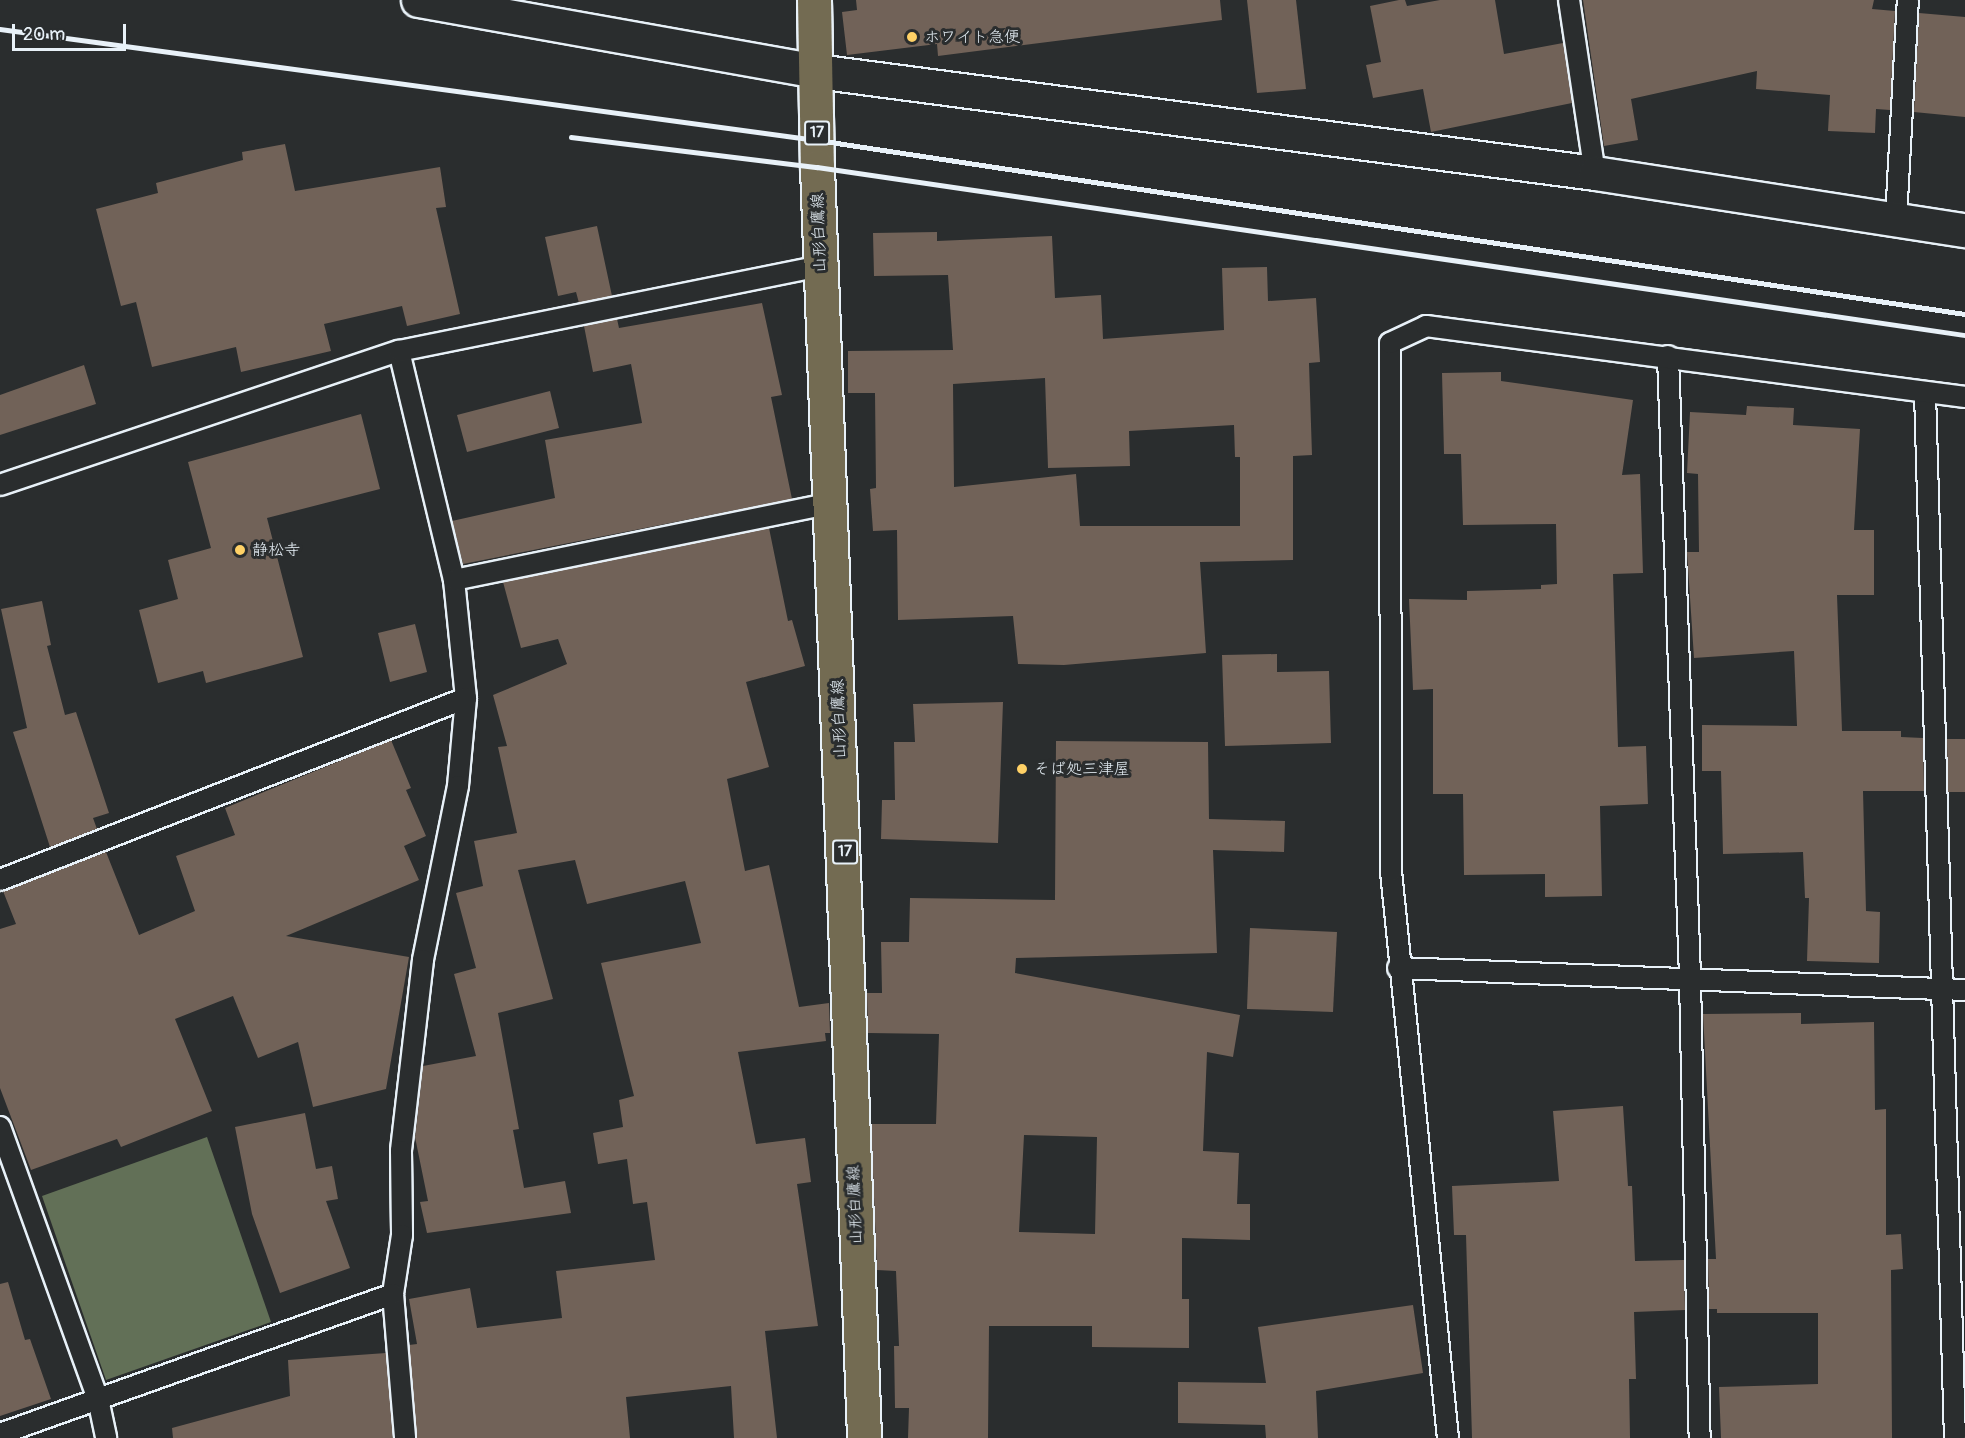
<!DOCTYPE html>
<meta charset="utf-8">
<style>
body{margin:0}
#map{position:relative;width:1965px;height:1438px;overflow:hidden;background:#2a2d2e;font-family:Pangolin,"Klee One",sans-serif}
div>[style]{position:absolute}
.green>*{inset:0;background:#627057}
.building>*{inset:0;background:#716258}
.roads{filter:drop-shadow(2px 0 #e8f1f8) drop-shadow(-2px 0 #e8f1f8) drop-shadow(0 2px #e8f1f8) drop-shadow(0 -2px #e8f1f8)}
.service>*{height:20px;margin:-10px;padding:0 10px;transform-origin:10px;border-radius:10px;background:#2a2d2e}
.tertiary>*{height:33px;margin:-16.5px;padding:0 16.5px;transform-origin:16.5px;border-radius:16.5px;background:#2a2d2e}
.primary>*{height:33px;margin:-16.5px;padding:0 16.5px;transform-origin:16.5px;border-radius:16.5px;background:#736b52}
.rail>*{height:4.5px;margin:-2.25px;padding:0 2.25px;transform-origin:2.25px;border-radius:2.25px;background:#e8f1f8}
.dots>*{width:16px;height:16px;translate:-50% -50%;box-sizing:border-box;border:3px solid #2a2d2e;border-radius:50%}
span{translate:-50% -50%;white-space:nowrap;text-align:center;line-height:1.15;-webkit-text-stroke:6px #2a2d2e;paint-order:stroke}
.shield-label span{padding:2px 4px;background:#2a2d2e;border:2px solid;border-radius:4px;-webkit-text-stroke-width:0}
.shield-label{font-size:15px;color:#e8f1f8;font-weight:700}
.poi-label{font-size:16px;color:#e8f1f8}
.left{translate:0 -50%;text-align:left}
.street-label{font-size:16px;color:#e8f1f8}
.scale{position:absolute;left:12px;top:24px;width:114px;height:27px;box-sizing:border-box;border:3px solid #e8f1f8;border-top:0;padding-left:8px;font-size:18px;line-height:21px;white-space:nowrap;color:#e8f1f8;-webkit-text-stroke:4px #2a2d2e;paint-order:stroke}
</style>
<div id="map">
<div class="green">
<i style="clip-path:polygon(207px 1137px,271px 1322px,106px 1380px,42px 1196px)"></i>
</div>
<div class="building">
<i style="clip-path:polygon(856px 0,1220px 0,1222px 20px,938px 56px,937px 44px,847px 55px,842px 12px,857px 10px)"></i>
<i style="clip-path:polygon(1247px 0,1296px 0,1306px 89px,1257px 93px)"></i>
<i style="clip-path:polygon(1399px 0,1405px 0,1407px 6px,1440px 0,1495px 0,1504px 54px,1563px 43px,1572px 103px,1431px 132px,1423px 89px,1373px 98px,1366px 65px,1381px 62px,1370px 6px)"></i>
<i style="clip-path:polygon(1583px 0,1874px 0,1872px 9px,1895px 11px,1890px 110px,1876px 109px,1875px 133px,1828px 131px,1830px 95px,1756px 89px,1757px 71px,1631px 99px,1638px 140px,1604px 146px)"></i>
<i style="clip-path:polygon(1919px 13px,1965px 17px,1965px 117px,1914px 112px)"></i>
<i style="clip-path:polygon(285px 144px,295px 191px,440px 167px,446px 207px,436px 208px,460px 314px,407px 326px,402px 306px,324px 324px,331px 351px,241px 372px,236px 347px,152px 367px,136px 302px,121px 306px,96px 209px,158px 193px,156px 183px,243px 160px,242px 152px)"></i>
<i style="clip-path:polygon(597px 226px,612px 296px,579px 303px,576px 292px,558px 296px,545px 237px)"></i>
<i style="clip-path:polygon(evenodd,937px 232px,937px 241px,1052px 236px,1055px 298px,1101px 295px,1103px 339px,1224px 330px,1222px 268px,1267px 267px,1268px 301px,1316px 298px,1320px 362px,1309px 363px,1312px 455px,1293px 456px,1293px 560px,1200px 562px,1206px 653px,1064px 665px,1018px 664px,1013px 616px,898px 620px,897px 530px,873px 531px,870px 489px,876px 488px,875px 393px,848px 393px,848px 351px,953px 350px,948px 275px,874px 276px,873px 233px,937px 232px,1045px 378px,1048px 468px,1130px 466px,1129px 431px,1234px 425px,1235px 457px,1240px 457px,1240px 526px,1080px 526px,1076px 474px,954px 487px,953px 384px,1045px 378px)"></i>
<i style="clip-path:polygon(762px 303px,782px 395px,771px 397px,792px 499px,463px 564px,452px 521px,555px 498px,545px 440px,642px 423px,631px 364px,593px 372px,584px 326px,617px 319px,619px 328px)"></i>
<i style="clip-path:polygon(84px 365px,96px 404px,0 435px,0 395px)"></i>
<i style="clip-path:polygon(1501px 372px,1501px 381px,1633px 400px,1622px 475px,1640px 474px,1643px 573px,1613px 574px,1618px 747px,1646px 746px,1648px 804px,1600px 806px,1602px 896px,1545px 897px,1545px 874px,1464px 875px,1463px 794px,1433px 794px,1433px 689px,1413px 690px,1409px 599px,1467px 600px,1467px 591px,1541px 589px,1541px 585px,1557px 584px,1556px 524px,1463px 525px,1461px 454px,1444px 454px,1442px 373px)"></i>
<i style="clip-path:polygon(550px 391px,559px 428px,467px 452px,457px 415px)"></i>
<i style="clip-path:polygon(1747px 406px,1794px 408px,1793px 425px,1860px 429px,1854px 530px,1874px 530px,1874px 595px,1837px 595px,1842px 731px,1901px 731px,1901px 737px,1923px 738px,1924px 791px,1863px 791px,1866px 911px,1880px 912px,1879px 963px,1807px 961px,1809px 898px,1805px 898px,1803px 852px,1723px 854px,1721px 771px,1702px 771px,1702px 725px,1797px 726px,1794px 651px,1694px 658px,1687px 552px,1699px 552px,1698px 474px,1687px 473px,1690px 412px,1746px 415px)"></i>
<i style="clip-path:polygon(361px 414px,380px 489px,267px 518px,303px 657px,206px 683px,203px 671px,158px 683px,139px 610px,178px 599px,168px 560px,211px 548px,188px 462px)"></i>
<i style="clip-path:polygon(769px 528px,788px 621px,792px 620px,805px 666px,746px 682px,769px 767px,727px 779px,745px 871px,769px 865px,799px 1007px,829px 1003px,830px 1033px,825px 1033px,826px 1041px,738px 1052px,756px 1144px,805px 1138px,811px 1182px,797px 1184px,818px 1326px,765px 1331px,777px 1438px,734px 1438px,731px 1386px,626px 1397px,630px 1438px,417px 1438px,409px 1345px,417px 1344px,409px 1299px,470px 1288px,477px 1328px,562px 1318px,556px 1271px,655px 1260px,647px 1202px,633px 1204px,627px 1159px,598px 1164px,593px 1133px,623px 1127px,619px 1100px,634px 1096px,601px 963px,701px 943px,685px 881px,587px 904px,575px 860px,518px 870px,553px 999px,498px 1013px,519px 1129px,513px 1130px,524px 1188px,565px 1181px,571px 1213px,427px 1233px,420px 1202px,428px 1201px,415px 1137px,423px 1066px,476px 1056px,454px 974px,476px 968px,456px 893px,483px 886px,474px 841px,517px 833px,498px 747px,507px 746px,493px 695px,567px 664px,558px 639px,521px 648px,503px 582px)"></i>
<i style="clip-path:polygon(42px 601px,51px 645px,47px 646px,65px 715px,76px 712px,109px 813px,93px 818px,97px 829px,50px 847px,13px 732px,27px 728px,1px 609px)"></i>
<i style="clip-path:polygon(415px 624px,427px 672px,390px 682px,378px 633px)"></i>
<i style="clip-path:polygon(1277px 654px,1277px 672px,1329px 671px,1331px 743px,1225px 746px,1222px 655px)"></i>
<i style="clip-path:polygon(1003px 702px,998px 843px,881px 839px,882px 800px,895px 800px,894px 742px,915px 742px,913px 704px)"></i>
<i style="clip-path:polygon(1947px 739px,1965px 739px,1965px 792px,1948px 792px)"></i>
<i style="clip-path:polygon(391px 740px,411px 788px,406px 790px,426px 836px,404px 846px,419px 880px,286px 936px,409px 957px,386px 1089px,313px 1107px,298px 1042px,258px 1058px,233px 996px,175px 1019px,212px 1111px,121px 1147px,117px 1139px,31px 1170px,0 1088px,0 929px,16px 924px,3px 891px,106px 852px,139px 935px,195px 911px,176px 856px,235px 835px,225px 808px)"></i>
<i style="clip-path:polygon(evenodd,1056px 741px,1208px 742px,1209px 819px,1285px 821px,1284px 852px,1213px 850px,1217px 953px,1016px 958px,1015px 973px,1240px 1015px,1233px 1057px,1207px 1052px,1203px 1151px,1239px 1153px,1237px 1204px,1250px 1204px,1250px 1240px,1182px 1238px,1182px 1299px,1189px 1299px,1189px 1348px,1092px 1347px,1092px 1326px,989px 1326px,988px 1438px,908px 1438px,909px 1408px,895px 1408px,894px 1346px,899px 1346px,896px 1271px,877px 1270px,871px 1124px,936px 1124px,939px 1034px,868px 1033px,867px 993px,882px 993px,881px 942px,909px 942px,910px 898px,1055px 900px,1056px 741px,1024px 1135px,1097px 1137px,1095px 1234px,1019px 1232px,1024px 1135px)"></i>
<i style="clip-path:polygon(1250px 928px,1337px 932px,1333px 1012px,1247px 1009px)"></i>
<i style="clip-path:polygon(1801px 1013px,1801px 1024px,1874px 1022px,1875px 1110px,1886px 1109px,1886px 1235px,1901px 1234px,1903px 1269px,1891px 1270px,1892px 1438px,1721px 1438px,1719px 1387px,1818px 1384px,1818px 1313px,1717px 1313px,1717px 1309px,1709px 1309px,1708px 1259px,1716px 1259px,1703px 1014px)"></i>
<i style="clip-path:polygon(1623px 1106px,1628px 1186px,1632px 1186px,1635px 1261px,1684px 1260px,1685px 1310px,1634px 1312px,1636px 1379px,1629px 1379px,1630px 1438px,1472px 1438px,1466px 1235px,1454px 1235px,1452px 1186px,1559px 1181px,1553px 1111px)"></i>
<i style="clip-path:polygon(305px 1113px,316px 1169px,332px 1166px,338px 1199px,326px 1201px,350px 1268px,280px 1293px,252px 1214px,235px 1127px)"></i>
<i style="clip-path:polygon(8px 1282px,25px 1340px,30px 1339px,51px 1399px,0 1416px,0 1284px)"></i>
<i style="clip-path:polygon(1413px 1305px,1423px 1373px,1316px 1391px,1318px 1438px,1266px 1438px,1265px 1425px,1178px 1423px,1178px 1382px,1266px 1383px,1258px 1327px)"></i>
<i style="clip-path:polygon(386px 1353px,393px 1438px,173px 1438px,172px 1428px,290px 1396px,288px 1360px)"></i>
</div>
<div class="roads">
<div class="service">
<i style="left:1569px;top:0;width:175px;rotate:81.5deg"></i>
<i style="left:1896px;top:219px;width:219px;rotate:-86.9deg"></i>
<i style="left:399px;top:351px;width:236px;rotate:76.5deg"></i>
<i style="left:454px;top:580px;width:119px;rotate:84.2deg"></i>
<i style="left:466px;top:698px;width:88px;rotate:95.2deg"></i>
<i style="left:458px;top:786px;width:177px;rotate:101.4deg"></i>
<i style="left:423px;top:960px;width:192px;rotate:96.6deg"></i>
<i style="left:401px;top:1151px;width:84px;rotate:89.3deg"></i>
<i style="left:402px;top:1235px;width:60px;rotate:98.7deg"></i>
<i style="left:393px;top:1294px;width:144px;rotate:85.2deg"></i>
<i style="left:1668px;top:356px;width:622px;rotate:87.97deg"></i>
<i style="left:1690px;top:978px;width:460px;rotate:88.8deg"></i>
<i style="left:1925px;top:392px;width:1046px;rotate:88.36deg"></i>
<i style="left:0;top:485px;width:421px;rotate:-18.6deg"></i>
<i style="left:399px;top:351px;width:429px;rotate:-11.4deg"></i>
<i style="left:454px;top:580px;width:383px;rotate:-11.5deg"></i>
<i style="left:0;top:880px;width:500px;rotate:-21.33deg"></i>
<i style="left:1398px;top:968px;width:567px;rotate:2.22deg"></i>
<i style="left:0;top:1127px;width:289px;rotate:70.2deg"></i>
<i style="left:98px;top:1399px;width:40px;rotate:78deg"></i>
<i style="left:0;top:1434px;width:417px;rotate:-19.6deg"></i>
<i style="left:1448px;top:1438px;width:570px;rotate:-95.74deg"></i>
<i style="left:1391px;top:871px;width:528px;rotate:-90.11deg"></i>
<i style="left:1390px;top:343px;width:40px;rotate:-25deg"></i>
<i style="left:1426px;top:326px;width:544px;rotate:7.5deg"></i>
</div>
<div class="tertiary">
<i style="left:418px;top:0;width:404px;rotate:10.1deg"></i>
<i style="left:816px;top:71px;width:786px;rotate:7.46deg"></i>
<i style="left:1595px;top:173px;width:374px;rotate:8.8deg"></i>
</div>
<div class="primary">
<i style="left:814px;top:0;width:167px;rotate:89deg"></i>
<i style="left:817px;top:167px;width:1272px;rotate:87.88deg"></i>
</div>
</div>
<div class="rail">
<i style="left:0;top:29px;width:825px;rotate:7.74deg"></i>
<i style="left:817px;top:140px;width:1161px;rotate:8.62deg"></i>
<i style="left:571px;top:137px;width:248px;rotate:7deg"></i>
<i style="left:817px;top:167px;width:1160px;rotate:8.33deg"></i>
</div>
<div class="dots">
<i style="left:912px;top:37px;background:#ffd166"></i>
<i style="left:240px;top:550px;background:#ffd166"></i>
<i style="left:1022px;top:769px;background:#ffd166"></i>
</div>
<div class="shield-label">
<span style="left:817px;top:133px">17</span>
<span style="left:845px;top:852px">17</span>
</div>
<div class="poi-label">
<span class="left" style="left:924px;top:37px">ホワイト急便</span>
<span class="left" style="left:252px;top:550px">静松寺</span>
<span class="left" style="left:1034px;top:769px">そば処三津屋</span>
</div>
<div class="street-label">
<span style="left:819px;top:233px;rotate:-92deg">山形白鷹線</span>
<span style="left:839px;top:719px;rotate:-92deg">山形白鷹線</span>
<span style="left:855px;top:1205px;rotate:-92deg">山形白鷹線</span>
</div>
<div class="scale">20 m</div>
</div>
